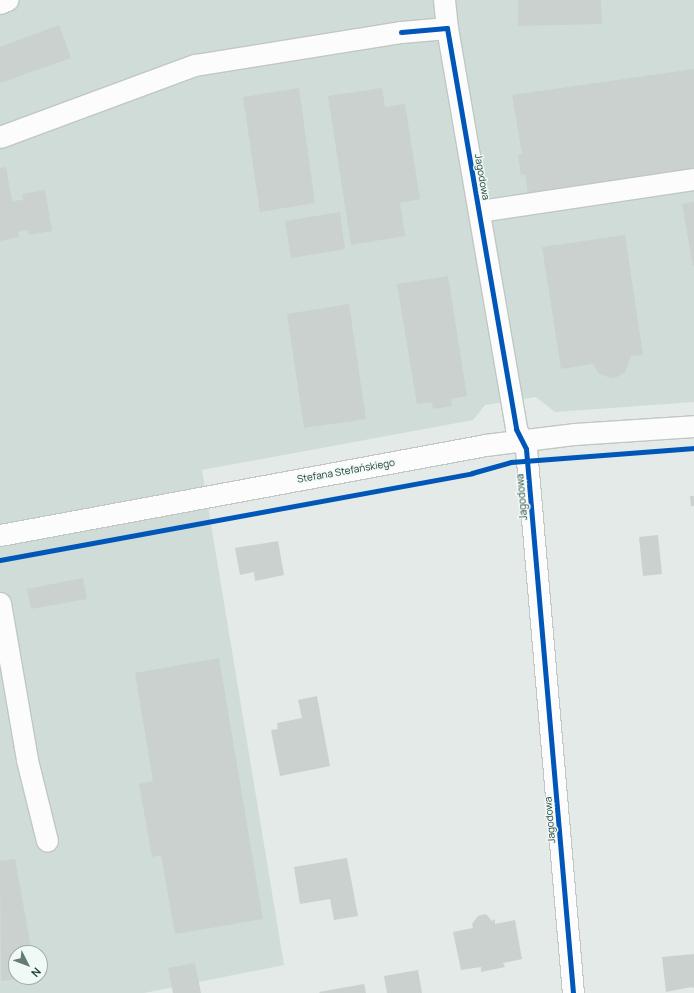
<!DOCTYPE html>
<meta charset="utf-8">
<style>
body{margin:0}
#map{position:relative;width:694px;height:993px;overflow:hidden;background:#e3eae7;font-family:Manrope,sans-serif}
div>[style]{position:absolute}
.built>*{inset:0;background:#d0dcd8}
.building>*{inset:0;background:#cad1cf}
.roads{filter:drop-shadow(1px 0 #c0c7c4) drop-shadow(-1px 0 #c0c7c4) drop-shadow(0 1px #c0c7c4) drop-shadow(0 -1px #c0c7c4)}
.minor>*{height:21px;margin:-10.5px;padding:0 10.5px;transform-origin:10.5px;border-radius:10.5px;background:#fbfcfb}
.cycleway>*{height:5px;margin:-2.5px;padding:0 2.5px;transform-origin:2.5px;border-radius:2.5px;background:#0057b8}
span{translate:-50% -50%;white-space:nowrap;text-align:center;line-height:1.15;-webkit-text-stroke:3px #f1f9f6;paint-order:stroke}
.street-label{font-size:10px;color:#1f3f39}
.north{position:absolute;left:8px;top:945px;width:40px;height:40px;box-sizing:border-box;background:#f1f9f6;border:1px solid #9dafaa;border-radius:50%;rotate:132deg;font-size:11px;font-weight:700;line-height:16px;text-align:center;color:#1f3f39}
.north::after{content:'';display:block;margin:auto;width:14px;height:18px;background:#647b76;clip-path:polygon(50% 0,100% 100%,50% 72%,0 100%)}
</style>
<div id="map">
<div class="built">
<i style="clip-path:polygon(evenodd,0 0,694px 0,694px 402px,555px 412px,536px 397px,485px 405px,473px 420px,202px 470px,284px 965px,144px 993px,0 993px,0 0,16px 953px,40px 953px,40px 977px,16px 977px,16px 953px)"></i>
</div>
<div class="building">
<i style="clip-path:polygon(518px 0,601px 0,602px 24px,518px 26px)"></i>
<i style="clip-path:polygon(59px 25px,71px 58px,0 83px,0 47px)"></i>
<i style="clip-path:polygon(694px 69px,694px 171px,528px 195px,525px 174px,521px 175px,518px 155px,522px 154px,512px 95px)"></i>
<i style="clip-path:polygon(299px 88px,315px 203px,260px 212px,243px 97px)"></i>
<i style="clip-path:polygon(382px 88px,385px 107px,405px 104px,420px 199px,400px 203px,405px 236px,351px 245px,328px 96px)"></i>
<i style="clip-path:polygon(6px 167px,12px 201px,23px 200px,22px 194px,45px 190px,52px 231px,29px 235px,28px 230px,18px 232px,19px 237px,0 241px,0 168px)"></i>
<i style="clip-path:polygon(694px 202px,694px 266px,693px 266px,682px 204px)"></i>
<i style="clip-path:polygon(340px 212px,345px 249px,291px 258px,285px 221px)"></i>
<i style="clip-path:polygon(625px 235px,643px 355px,631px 356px,625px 372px,617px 377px,611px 378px,599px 374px,593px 364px,561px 369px,542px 247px)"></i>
<i style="clip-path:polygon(448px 276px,467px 396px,451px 399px,452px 406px,433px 409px,432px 402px,417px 404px,397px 284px)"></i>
<i style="clip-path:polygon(349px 304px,366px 419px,304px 428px,287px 314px)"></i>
<i style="clip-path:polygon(690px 496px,694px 496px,694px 506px,691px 506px)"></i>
<i style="clip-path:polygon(658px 535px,662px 574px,643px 576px,639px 537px)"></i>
<i style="clip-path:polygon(278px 541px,284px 575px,255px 581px,254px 572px,240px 575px,235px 548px)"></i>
<i style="clip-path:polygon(83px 578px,87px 599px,31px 609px,27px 589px)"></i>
<i style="clip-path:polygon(219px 658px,263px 919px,175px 934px,161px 855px,152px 857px,139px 784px,153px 781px,135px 673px)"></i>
<i style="clip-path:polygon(317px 696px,330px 766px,280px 776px,271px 730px,278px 729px,277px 723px,302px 718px,298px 700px)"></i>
<i style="clip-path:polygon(347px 858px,358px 916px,334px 920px,330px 899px,300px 904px,294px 867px)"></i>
<i style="clip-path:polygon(15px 859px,32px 953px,16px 953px,16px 977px,23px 978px,1px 981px,0 861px)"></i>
<i style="clip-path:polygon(486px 914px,492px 921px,495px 919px,495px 924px,515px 920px,522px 959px,503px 963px,505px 967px,481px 972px,481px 967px,461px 970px,453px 932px,473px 928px,472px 924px,478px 916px)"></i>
<i style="clip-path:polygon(694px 954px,694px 988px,691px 987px,666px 992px,662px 957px)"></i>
<i style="clip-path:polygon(195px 963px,201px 993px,173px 993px,168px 968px)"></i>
<i style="clip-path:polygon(418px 970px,422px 993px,387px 993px,384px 976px)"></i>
<i style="clip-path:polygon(364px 984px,366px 993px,320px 993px,319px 992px)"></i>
</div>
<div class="roads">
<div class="minor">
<i style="left:444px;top:0;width:28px;rotate:84deg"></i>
<i style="left:0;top:3px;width:8px;rotate:-23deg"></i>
<i style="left:0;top:137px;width:208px;rotate:-20.3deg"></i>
<i style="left:195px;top:65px;width:209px;rotate:-9.1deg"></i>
<i style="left:401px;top:32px;width:46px;rotate:-5deg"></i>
<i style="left:447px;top:28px;width:407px;rotate:80.2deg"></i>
<i style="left:516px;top:429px;width:22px;rotate:63deg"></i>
<i style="left:526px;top:449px;width:11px;rotate:85deg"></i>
<i style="left:527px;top:460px;width:535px;rotate:85.07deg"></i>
<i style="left:479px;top:211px;width:217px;rotate:-8.5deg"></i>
<i style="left:0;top:535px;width:493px;rotate:-10.5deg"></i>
<i style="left:485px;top:445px;width:91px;rotate:-7deg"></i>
<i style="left:575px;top:434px;width:119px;rotate:-3.8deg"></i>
<i style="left:0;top:603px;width:159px;rotate:80.2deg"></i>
<i style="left:27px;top:760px;width:83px;rotate:76.1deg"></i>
</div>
</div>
<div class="cycleway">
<i style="left:401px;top:32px;width:46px;rotate:-5deg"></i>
<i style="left:447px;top:28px;width:407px;rotate:80.2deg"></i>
<i style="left:516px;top:429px;width:22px;rotate:63deg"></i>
<i style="left:526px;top:449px;width:546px;rotate:85.06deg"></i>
<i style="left:0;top:560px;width:480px;rotate:-10.4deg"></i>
<i style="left:472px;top:473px;width:41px;rotate:-15.8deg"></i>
<i style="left:511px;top:462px;width:184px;rotate:-4.4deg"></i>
</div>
<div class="street-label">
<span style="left:482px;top:177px;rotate:80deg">Jagodowa</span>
<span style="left:346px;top:471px;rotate:-10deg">Stefana Stefańskiego</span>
<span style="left:522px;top:497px;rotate:-95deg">Jagodowa</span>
<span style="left:550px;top:820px;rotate:-95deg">Jagodowa</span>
</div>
<div class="north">N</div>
</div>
